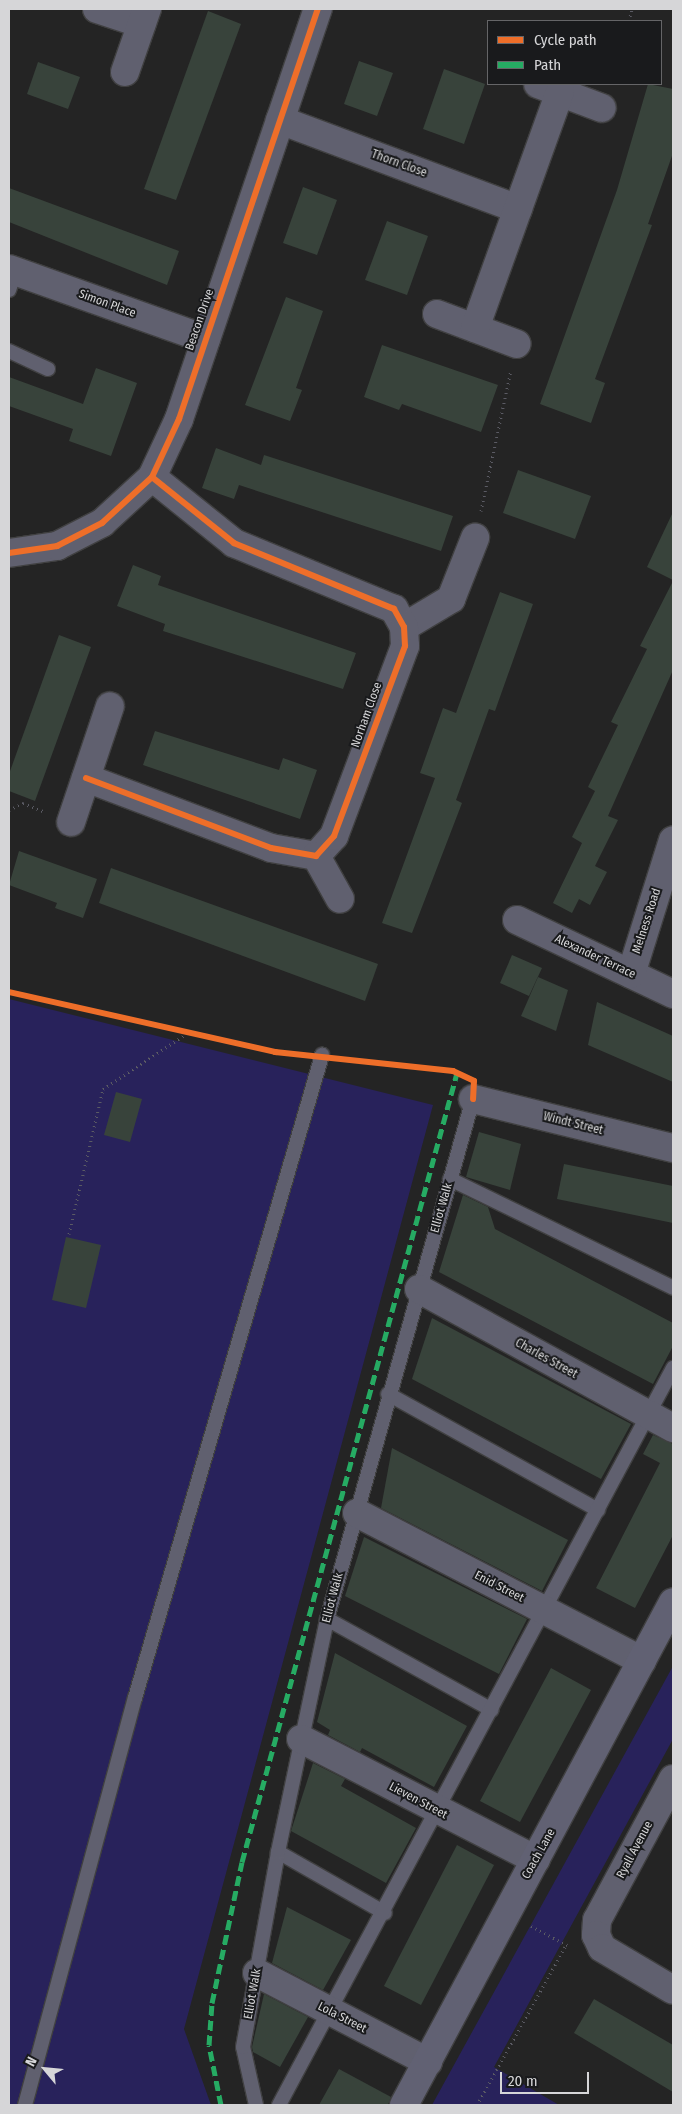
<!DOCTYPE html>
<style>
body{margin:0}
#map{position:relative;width:682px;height:2114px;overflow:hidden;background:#242424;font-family:"Fira Sans Condensed",sans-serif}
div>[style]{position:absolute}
.green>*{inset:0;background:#28225b}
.building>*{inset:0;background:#38433b}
.path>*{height:3px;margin-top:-1.5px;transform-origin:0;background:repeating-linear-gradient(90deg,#5b5b64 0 1px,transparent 0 5px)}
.roads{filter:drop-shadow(1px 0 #404041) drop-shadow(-1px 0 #404041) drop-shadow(0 1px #404041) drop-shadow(0 -1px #404041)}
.lane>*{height:14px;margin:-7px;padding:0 7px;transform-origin:7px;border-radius:7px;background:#60606f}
.street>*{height:28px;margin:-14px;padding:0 14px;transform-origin:14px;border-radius:14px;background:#60606f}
.secondary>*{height:28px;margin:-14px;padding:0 14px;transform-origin:14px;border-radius:14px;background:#616173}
.quiet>*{height:5px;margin-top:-2.5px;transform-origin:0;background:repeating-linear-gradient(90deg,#26ab63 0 10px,transparent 0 15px)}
.cycleway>*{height:6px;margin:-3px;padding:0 3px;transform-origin:3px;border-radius:3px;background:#ee6e29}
span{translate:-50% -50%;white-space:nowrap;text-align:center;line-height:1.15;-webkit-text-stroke:4px #191a1c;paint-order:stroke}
.street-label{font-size:12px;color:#d6d6d8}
.frame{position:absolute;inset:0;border:10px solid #d6d6d8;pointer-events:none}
.legend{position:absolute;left:487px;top:20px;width:175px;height:65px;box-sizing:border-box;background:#191a1c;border:1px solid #656567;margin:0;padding:6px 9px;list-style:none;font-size:15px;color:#d6d6d8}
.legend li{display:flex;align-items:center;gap:10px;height:25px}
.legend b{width:25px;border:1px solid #656567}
.north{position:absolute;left:20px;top:2044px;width:50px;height:50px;-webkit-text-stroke:4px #191a1c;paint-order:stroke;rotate:298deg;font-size:14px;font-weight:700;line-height:20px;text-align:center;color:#d6d6d8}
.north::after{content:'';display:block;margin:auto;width:18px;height:22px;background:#d6d6d8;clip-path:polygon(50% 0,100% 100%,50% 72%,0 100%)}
.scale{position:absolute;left:500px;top:2072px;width:89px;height:22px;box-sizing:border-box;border:2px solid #d6d6d8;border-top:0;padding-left:6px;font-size:15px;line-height:18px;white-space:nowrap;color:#d6d6d8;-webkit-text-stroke:4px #191a1c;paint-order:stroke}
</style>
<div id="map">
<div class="green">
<i style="clip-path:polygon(9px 999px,433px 1105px,184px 2029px,211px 2105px,9px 2105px)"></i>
<i style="clip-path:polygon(673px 1666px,673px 1739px,494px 2067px,559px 2105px,432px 2105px)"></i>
</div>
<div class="building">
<i style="clip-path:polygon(208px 11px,241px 24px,176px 200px,144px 189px)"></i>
<i style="clip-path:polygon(359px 61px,393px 73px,377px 116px,344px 104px)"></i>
<i style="clip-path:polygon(38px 62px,80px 77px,68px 109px,27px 94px)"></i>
<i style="clip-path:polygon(444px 69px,485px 84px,464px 144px,423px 129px)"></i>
<i style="clip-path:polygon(648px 84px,673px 89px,673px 153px,648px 224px,652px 225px,595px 379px,605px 383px,591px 423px,540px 404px,617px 190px)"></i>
<i style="clip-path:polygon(303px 187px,337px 200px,317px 255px,283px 243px)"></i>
<i style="clip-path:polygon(9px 188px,179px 251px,167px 285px,9px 222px)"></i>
<i style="clip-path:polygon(387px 221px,428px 236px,407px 295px,365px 280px)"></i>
<i style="clip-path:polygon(286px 297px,323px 311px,296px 388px,302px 390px,290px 421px,245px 405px)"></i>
<i style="clip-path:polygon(382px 345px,498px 385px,481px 432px,402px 404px,399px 410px,364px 397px)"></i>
<i style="clip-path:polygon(96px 368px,137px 383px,111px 456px,69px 441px,73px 429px,9px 406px,9px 377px,83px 404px)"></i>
<i style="clip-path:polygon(216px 448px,261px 465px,264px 455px,453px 516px,441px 551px,239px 485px,234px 499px,202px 488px)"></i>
<i style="clip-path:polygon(518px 470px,591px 496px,575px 539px,503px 513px)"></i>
<i style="clip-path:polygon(673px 512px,673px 580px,647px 567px)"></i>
<i style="clip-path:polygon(133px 565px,161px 576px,158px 585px,356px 653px,343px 689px,163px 631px,165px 624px,117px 606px)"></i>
<i style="clip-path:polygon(673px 581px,673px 670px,608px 816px,618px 820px,595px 866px,607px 872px,590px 905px,579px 899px,572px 913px,553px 903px,582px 843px,572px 837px,595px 791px,588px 787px,618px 725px,611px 722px,647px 649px,640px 646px)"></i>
<i style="clip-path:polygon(500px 592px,533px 604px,495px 711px,489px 709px,456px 800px,462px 803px,412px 933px,382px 923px,435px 778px,420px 773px,443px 708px,456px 713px)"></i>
<i style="clip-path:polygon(59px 635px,91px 647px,35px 801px,9px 791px,9px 774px)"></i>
<i style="clip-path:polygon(155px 731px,279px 770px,283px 758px,317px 770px,300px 819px,143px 765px)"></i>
<i style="clip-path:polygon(19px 851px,97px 879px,83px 918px,55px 908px,57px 903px,9px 885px)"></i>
<i style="clip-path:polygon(111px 868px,378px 964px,365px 1001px,99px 903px)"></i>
<i style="clip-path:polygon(512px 955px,542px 968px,529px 996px,500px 983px)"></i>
<i style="clip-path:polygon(538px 977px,568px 990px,556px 1031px,521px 1016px)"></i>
<i style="clip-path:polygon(597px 1002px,673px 1036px,673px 1082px,588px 1045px)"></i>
<i style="clip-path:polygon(116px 1092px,142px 1099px,130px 1142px,104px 1135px)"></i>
<i style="clip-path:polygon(479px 1132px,521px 1144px,510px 1190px,466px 1177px)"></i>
<i style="clip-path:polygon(564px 1164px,673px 1186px,673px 1223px,557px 1199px)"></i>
<i style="clip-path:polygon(463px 1195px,488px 1207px,495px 1229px,673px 1323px,673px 1346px,653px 1384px,439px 1272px)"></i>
<i style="clip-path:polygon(66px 1237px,101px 1245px,86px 1308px,52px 1300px)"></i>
<i style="clip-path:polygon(432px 1318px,631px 1424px,601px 1479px,412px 1379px)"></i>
<i style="clip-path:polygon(653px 1435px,673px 1444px,673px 1535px,635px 1608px,596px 1588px,660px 1463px,643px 1454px)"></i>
<i style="clip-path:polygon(392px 1448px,568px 1540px,542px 1591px,381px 1508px)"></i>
<i style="clip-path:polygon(364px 1537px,527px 1619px,499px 1674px,345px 1596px)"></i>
<i style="clip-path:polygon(335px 1653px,467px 1726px,434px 1787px,362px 1748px,360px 1752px,328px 1735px,330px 1730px,317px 1722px)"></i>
<i style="clip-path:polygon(551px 1668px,591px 1690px,520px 1822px,480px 1801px)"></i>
<i style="clip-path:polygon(313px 1763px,345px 1779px,341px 1786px,416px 1828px,386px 1883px,291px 1831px)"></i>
<i style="clip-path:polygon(457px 1845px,494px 1865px,421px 2005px,384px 1986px)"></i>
<i style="clip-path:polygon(287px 1907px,351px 1940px,323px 1990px,272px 1963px)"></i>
<i style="clip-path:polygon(264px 1994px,308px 2017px,280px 2067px,253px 2052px,252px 2047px)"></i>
<i style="clip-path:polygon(594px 1999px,673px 2045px,673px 2092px,574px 2033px)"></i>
<i style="clip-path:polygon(339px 2069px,391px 2097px,388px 2105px,319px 2105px)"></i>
</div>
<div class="path">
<i style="left:629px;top:21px;width:12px;rotate:-76deg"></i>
<i style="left:481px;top:511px;width:144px;rotate:-78deg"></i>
<i style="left:9px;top:810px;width:16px;rotate:-27deg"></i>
<i style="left:23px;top:803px;width:24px;rotate:22deg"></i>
<i style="left:69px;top:1234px;width:149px;rotate:-76.8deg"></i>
<i style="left:103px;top:1089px;width:100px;rotate:-33.5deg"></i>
<i style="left:531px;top:1926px;width:41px;rotate:27.8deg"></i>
<i style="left:477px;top:2105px;width:183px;rotate:-60.9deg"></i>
</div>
<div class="roads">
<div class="lane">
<i style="left:9px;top:290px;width:20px;rotate:-72deg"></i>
<i style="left:9px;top:351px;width:43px;rotate:24.8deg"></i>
<i style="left:450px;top:1179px;width:248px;rotate:26deg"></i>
<i style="left:388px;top:1394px;width:240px;rotate:28.9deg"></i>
<i style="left:327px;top:1619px;width:188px;rotate:28.9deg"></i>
<i style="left:278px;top:1852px;width:123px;rotate:29.7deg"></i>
<i style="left:25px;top:2105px;width:422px;rotate:-74.9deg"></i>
<i style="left:135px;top:1698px;width:670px;rotate:-73.78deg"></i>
<i style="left:256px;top:2105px;width:59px;rotate:-102.6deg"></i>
<i style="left:243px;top:2047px;width:198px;rotate:-79.8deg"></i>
<i style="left:278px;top:1852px;width:238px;rotate:-78.1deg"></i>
<i style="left:327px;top:1619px;width:540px;rotate:-74.32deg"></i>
<i style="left:279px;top:2105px;width:836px;rotate:-61.87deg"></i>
</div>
<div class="street">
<i style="left:97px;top:9px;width:47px;rotate:18.4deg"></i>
<i style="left:125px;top:72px;width:67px;rotate:-70.8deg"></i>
<i style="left:538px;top:84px;width:68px;rotate:20.6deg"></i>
<i style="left:280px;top:120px;width:254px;rotate:20.5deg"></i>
<i style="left:9px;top:269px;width:209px;rotate:19.6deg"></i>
<i style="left:437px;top:314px;width:85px;rotate:20.6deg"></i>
<i style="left:475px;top:328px;width:251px;rotate:-70.2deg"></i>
<i style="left:9px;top:553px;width:49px;rotate:-8.3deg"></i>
<i style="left:57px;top:546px;width:51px;rotate:-27.1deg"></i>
<i style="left:102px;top:523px;width:68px;rotate:-42.6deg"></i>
<i style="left:152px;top:477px;width:64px;rotate:-65deg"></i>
<i style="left:179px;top:419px;width:433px;rotate:-71.3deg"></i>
<i style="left:404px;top:627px;width:55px;rotate:-30.8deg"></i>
<i style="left:451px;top:599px;width:66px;rotate:-68.5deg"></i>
<i style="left:86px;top:778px;width:198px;rotate:20.7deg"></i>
<i style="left:271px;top:848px;width:46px;rotate:10.1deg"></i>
<i style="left:316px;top:856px;width:27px;rotate:-48deg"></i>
<i style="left:334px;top:836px;width:203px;rotate:-69.5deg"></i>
<i style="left:405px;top:646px;width:19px;rotate:-93deg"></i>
<i style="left:404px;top:627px;width:21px;rotate:-119deg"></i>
<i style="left:394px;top:609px;width:173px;rotate:-157.6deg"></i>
<i style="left:234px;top:543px;width:105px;rotate:-141.2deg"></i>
<i style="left:71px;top:822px;width:122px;rotate:-71.4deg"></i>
<i style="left:316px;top:856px;width:49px;rotate:60.8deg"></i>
<i style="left:517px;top:920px;width:173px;rotate:25.4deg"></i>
<i style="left:631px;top:974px;width:140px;rotate:-72.6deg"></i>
<i style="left:473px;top:1099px;width:206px;rotate:13.8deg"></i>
<i style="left:419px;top:1289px;width:290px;rotate:28.7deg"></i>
<i style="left:357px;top:1513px;width:321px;rotate:27.4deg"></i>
<i style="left:301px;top:1739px;width:264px;rotate:27.2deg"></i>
<i style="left:673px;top:1779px;width:160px;rotate:118.3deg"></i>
<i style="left:597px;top:1920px;width:15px;rotate:94deg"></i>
<i style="left:596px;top:1935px;width:14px;rotate:65deg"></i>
<i style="left:602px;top:1948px;width:82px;rotate:30.6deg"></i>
<i style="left:257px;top:1973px;width:193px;rotate:27.5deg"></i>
</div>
<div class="secondary">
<i style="left:404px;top:2105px;width:570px;rotate:-61.86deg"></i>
</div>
</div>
<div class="quiet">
<i style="left:221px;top:2105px;width:61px;rotate:-101.3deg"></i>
<i style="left:209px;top:2045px;width:42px;rotate:-85.9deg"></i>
<i style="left:212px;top:2003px;width:144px;rotate:-78deg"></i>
<i style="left:242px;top:1862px;width:818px;rotate:-74.76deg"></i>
</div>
<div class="cycleway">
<i style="left:9px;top:553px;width:49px;rotate:-8.3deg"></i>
<i style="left:57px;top:546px;width:51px;rotate:-27.1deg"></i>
<i style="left:102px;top:523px;width:68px;rotate:-42.6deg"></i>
<i style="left:152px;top:477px;width:64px;rotate:-65deg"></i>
<i style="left:179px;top:419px;width:433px;rotate:-71.3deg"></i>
<i style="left:86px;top:778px;width:198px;rotate:20.7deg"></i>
<i style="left:271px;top:848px;width:46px;rotate:10.1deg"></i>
<i style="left:316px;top:856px;width:27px;rotate:-48deg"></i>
<i style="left:334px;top:836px;width:203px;rotate:-69.5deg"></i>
<i style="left:405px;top:646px;width:19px;rotate:-93deg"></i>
<i style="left:404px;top:627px;width:21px;rotate:-119deg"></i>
<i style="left:394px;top:609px;width:173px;rotate:-157.6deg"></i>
<i style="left:234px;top:543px;width:105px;rotate:-141.2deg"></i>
<i style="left:9px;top:992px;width:273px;rotate:12.7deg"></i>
<i style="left:275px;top:1052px;width:179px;rotate:6.1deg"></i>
<i style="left:453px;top:1071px;width:23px;rotate:25deg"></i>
<i style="left:474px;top:1081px;width:18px;rotate:93deg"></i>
</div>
<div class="street-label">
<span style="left:399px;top:164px;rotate:20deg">Thorn Close</span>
<span style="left:107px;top:304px;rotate:20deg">Simon Place</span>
<span style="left:200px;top:320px;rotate:-71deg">Beacon Drive</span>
<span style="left:367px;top:715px;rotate:-70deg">Norham Close</span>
<span style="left:647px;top:921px;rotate:-72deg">Melness Road</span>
<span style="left:595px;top:957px;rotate:25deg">Alexander Terrace</span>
<span style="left:573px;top:1124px;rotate:14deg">Windt Street</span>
<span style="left:442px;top:1208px;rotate:-74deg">Elliot Walk</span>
<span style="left:546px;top:1359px;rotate:29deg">Charles Street</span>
<span style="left:499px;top:1587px;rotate:27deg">Enid Street</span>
<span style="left:333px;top:1598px;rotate:-75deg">Elliot Walk</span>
<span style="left:418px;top:1801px;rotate:28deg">Lieven Street</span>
<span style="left:635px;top:1850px;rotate:-62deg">Ryall Avenue</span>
<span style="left:539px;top:1854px;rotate:-61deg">Coach Lane</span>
<span style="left:253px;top:1994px;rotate:-80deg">Elliot Walk</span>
<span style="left:342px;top:2018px;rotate:27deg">Lola Street</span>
</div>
<div class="frame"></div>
<ul class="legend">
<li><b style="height:6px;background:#ee6e29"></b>Cycle path</li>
<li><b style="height:6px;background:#26ab63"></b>Path</li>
</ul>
<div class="north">N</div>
<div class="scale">20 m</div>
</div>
